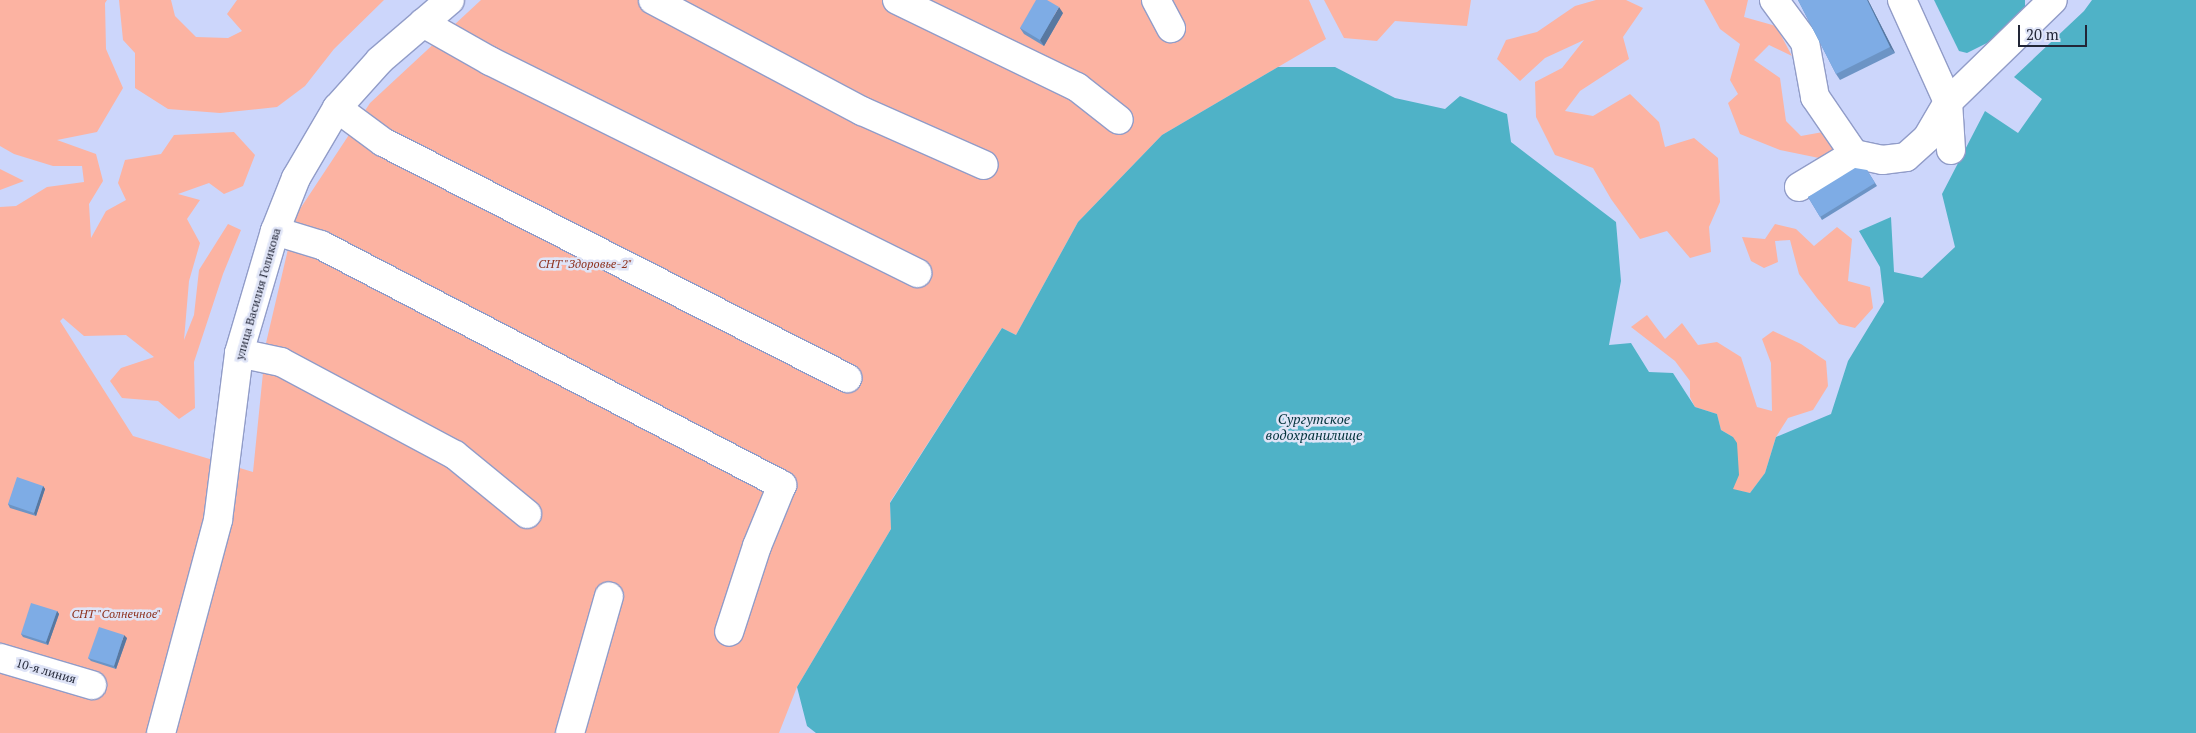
<!DOCTYPE html>
<meta charset="utf-8">
<style>
body{margin:0}
#map{position:relative;width:2196px;height:733px;overflow:hidden;background:#ccd6fb;font-family:"PT Serif",serif}
div>[style]{position:absolute}
.green>*{inset:0;background:#fcb3a2}
.water>*{inset:0;background:#4fb2c7}
.roads{filter:drop-shadow(1px 0 #919cc8) drop-shadow(-1px 0 #919cc8) drop-shadow(0 1px #919cc8) drop-shadow(0 -1px #919cc8)}
.minor>*{height:28px;margin:-14px;padding:0 14px;transform-origin:14px;border-radius:14px;background:#fff}
.wall>*{inset:0;background:#6c94c5}
.shaded-wall>*{inset:0;background:#5878a0}
.building>*{inset:0;background:#7eace5}
span{translate:-50% -50%;white-space:nowrap;text-align:center;line-height:1.15;-webkit-text-stroke:5px #dfe4f7;paint-order:stroke}
.park-label{font-size:12px;color:#8e3320;font-style:italic}
.street-label{font-size:12px;color:#222637}
.water-label{font-size:14px;color:#00313a;font-style:italic}
.scale{position:absolute;left:2018px;top:25px;width:69px;height:22px;box-sizing:border-box;border:2px solid #222637;border-top:0;padding-left:6px;font-size:15px;line-height:18px;white-space:nowrap;color:#222637;-webkit-text-stroke:4px #dfe4f7;paint-order:stroke}
</style>
<div id="map">
<div class="green">
<i style="clip-path:polygon(0 0,107px 0,105px 3px,106px 49px,123px 88px,97px 132px,57px 140px,96px 154px,103px 181px,89px 204px,91px 238px,106px 211px,126px 200px,118px 183px,125px 160px,161px 154px,174px 135px,234px 132px,255px 155px,243px 186px,224px 194px,209px 183px,178px 194px,200px 200px,187px 219px,200px 243px,189px 281px,184px 340px,194px 315px,199px 270px,228px 224px,241px 230px,223px 274px,194px 362px,195px 408px,179px 419px,158px 401px,122px 398px,110px 381px,121px 368px,154px 357px,126px 335px,84px 336px,63px 318px,60px 321px,133px 436px,253px 472px,266px 343px,296px 215px,370px 103px,481px 0,1309px 0,1326px 39px,1162px 135px,1078px 222px,1016px 335px,1002px 328px,890px 502px,891px 529px,797px 687px,779px 733px,0 733px,0 207px,16px 206px,47px 187px,84px 182px,82px 166px,53px 166px,14px 154px,0 146px)"></i>
<i style="clip-path:polygon(119px 0,171px 0,175px 16px,196px 37px,228px 38px,242px 31px,227px 14px,237px 0,384px 0,334px 49px,305px 86px,277px 107px,220px 113px,168px 109px,135px 88px,135px 53px,123px 40px)"></i>
<i style="clip-path:polygon(1324px 0,1471px 0,1467px 26px,1395px 21px,1377px 41px,1344px 38px)"></i>
<i style="clip-path:polygon(1596px 0,1626px 0,1643px 8px,1623px 37px,1629px 59px,1580px 91px,1565px 111px,1593px 116px,1630px 94px,1659px 122px,1665px 147px,1694px 138px,1718px 158px,1720px 202px,1709px 227px,1711px 252px,1690px 258px,1667px 231px,1640px 239px,1611px 199px,1593px 168px,1555px 155px,1536px 117px,1535px 82px,1562px 68px,1584px 40px,1545px 58px,1520px 81px,1497px 59px,1506px 40px,1537px 32px,1575px 6px)"></i>
<i style="clip-path:polygon(1704px 0,1748px 0,1744px 17px,1776px 26px,1792px 56px,1769px 45px,1754px 60px,1780px 78px,1786px 121px,1801px 136px,1823px 132px,1837px 148px,1819px 158px,1780px 150px,1740px 134px,1728px 103px,1738px 94px,1730px 80px,1740px 44px,1720px 29px)"></i>
<i style="clip-path:polygon(0 169px,24px 181px,0 190px)"></i>
<i style="clip-path:polygon(1775px 224px,1796px 229px,1814px 246px,1837px 227px,1852px 239px,1848px 281px,1870px 287px,1873px 308px,1855px 328px,1839px 324px,1817px 298px,1799px 274px,1790px 240px,1775px 241px,1778px 262px,1764px 268px,1751px 261px,1742px 237px,1765px 239px)"></i>
<i style="clip-path:polygon(1647px 315px,1665px 339px,1682px 323px,1698px 345px,1717px 342px,1741px 357px,1757px 407px,1772px 411px,1771px 363px,1762px 339px,1773px 331px,1801px 344px,1826px 361px,1828px 386px,1813px 410px,1788px 418px,1776px 437px,1765px 473px,1750px 493px,1733px 490px,1733px 437px,1721px 430px,1717px 414px,1695px 407px,1690px 397px,1690px 381px,1675px 361px,1631px 327px)"></i>
</div>
<div class="water">
<i style="clip-path:polygon(1934px 0,2025px 0,2025px 7px,1995px 39px,1967px 53px,1959px 51px)"></i>
<i style="clip-path:polygon(2092px 0,2196px 0,2196px 733px,816px 733px,807px 726px,797px 687px,891px 529px,890px 503px,1002px 328px,1016px 335px,1078px 222px,1162px 135px,1278px 67px,1335px 67px,1395px 98px,1445px 109px,1460px 96px,1507px 114px,1511px 142px,1616px 222px,1621px 281px,1609px 345px,1631px 343px,1649px 372px,1673px 373px,1695px 407px,1717px 414px,1721px 430px,1733px 437px,1737px 443px,1739px 475px,1733px 489px,1750px 493px,1765px 473px,1776px 437px,1831px 414px,1848px 361px,1884px 302px,1880px 267px,1859px 231px,1891px 217px,1894px 272px,1922px 278px,1955px 247px,1942px 194px,1985px 111px,2018px 133px,2042px 99px,2014px 77px,2084px 11px)"></i>
</div>
<div class="roads">
<div class="minor">
<i style="left:653px;top:0;width:237px;rotate:28deg"></i>
<i style="left:862px;top:111px;width:133px;rotate:23.9deg"></i>
<i style="left:897px;top:0;width:200px;rotate:25.8deg"></i>
<i style="left:1077px;top:87px;width:53px;rotate:38.2deg"></i>
<i style="left:1156px;top:0;width:32px;rotate:62deg"></i>
<i style="left:1774px;top:0;width:52px;rotate:53.6deg"></i>
<i style="left:1805px;top:42px;width:56px;rotate:79.7deg"></i>
<i style="left:1815px;top:97px;width:69px;rotate:55.6deg"></i>
<i style="left:1902px;top:0;width:112px;rotate:65.7deg"></i>
<i style="left:1948px;top:102px;width:48px;rotate:86.4deg"></i>
<i style="left:423px;top:23px;width:77px;rotate:29.6deg"></i>
<i style="left:490px;top:61px;width:477px;rotate:26.4deg"></i>
<i style="left:337px;top:108px;width:57px;rotate:36.5deg"></i>
<i style="left:383px;top:142px;width:521px;rotate:26.96deg"></i>
<i style="left:1799px;top:187px;width:64px;rotate:-31deg"></i>
<i style="left:1854px;top:154px;width:29px;rotate:12deg"></i>
<i style="left:1882px;top:160px;width:24px;rotate:-7deg"></i>
<i style="left:1906px;top:157px;width:28px;rotate:-42deg"></i>
<i style="left:1927px;top:138px;width:42px;rotate:-59.7deg"></i>
<i style="left:1948px;top:102px;width:146px;rotate:-44.2deg"></i>
<i style="left:275px;top:231px;width:48px;rotate:16.9deg"></i>
<i style="left:321px;top:245px;width:520px;rotate:27.5deg"></i>
<i style="left:782px;top:485px;width:66px;rotate:112.3deg"></i>
<i style="left:757px;top:546px;width:90px;rotate:108deg"></i>
<i style="left:239px;top:353px;width:43px;rotate:12.1deg"></i>
<i style="left:281px;top:362px;width:197px;rotate:28.1deg"></i>
<i style="left:455px;top:455px;width:93px;rotate:39.3deg"></i>
<i style="left:0;top:658px;width:96px;rotate:16.4deg"></i>
<i style="left:161px;top:733px;width:220px;rotate:-75deg"></i>
<i style="left:218px;top:520px;width:168px;rotate:-82.8deg"></i>
<i style="left:239px;top:353px;width:127px;rotate:-73.6deg"></i>
<i style="left:275px;top:231px;width:57px;rotate:-68.4deg"></i>
<i style="left:296px;top:178px;width:81px;rotate:-59.6deg"></i>
<i style="left:337px;top:108px;width:64px;rotate:-48.1deg"></i>
<i style="left:380px;top:60px;width:92px;rotate:-40.6deg"></i>
<i style="left:570px;top:733px;width:142px;rotate:-74.1deg"></i>
</div>
</div>
<div class="wall">
<i style="clip-path:polygon(1798px 0,1868px 0,1895px 53px,1840px 80px,1836px 74px)"></i>
<i style="clip-path:polygon(1063px 13px,1044px 46px,1024px 34px,1020px 28px)"></i>
<i style="clip-path:polygon(1867px 170px,1877px 186px,1822px 220px,1808px 197px)"></i>
<i style="clip-path:polygon(43px 486px,45px 489px,36px 516px,10px 508px,8px 504px)"></i>
<i style="clip-path:polygon(57px 611px,59px 614px,48px 645px,23px 637px,21px 634px)"></i>
<i style="clip-path:polygon(127px 638px,116px 669px,91px 661px,88px 658px)"></i>
</div>
<div class="shaded-wall">
<i style="clip-path:polygon(1867px 0,1868px 0,1895px 53px,1890px 47px)"></i>
<i style="clip-path:polygon(1059px 7px,1063px 13px,1044px 46px,1040px 40px)"></i>
<i style="clip-path:polygon(43px 486px,45px 489px,36px 516px,34px 513px)"></i>
<i style="clip-path:polygon(57px 611px,59px 614px,48px 645px,46px 642px)"></i>
<i style="clip-path:polygon(124px 635px,127px 638px,116px 669px,114px 666px)"></i>
</div>
<div class="building">
<i style="clip-path:polygon(1036px 0,1047px 0,1059px 7px,1040px 40px,1020px 28px)"></i>
<i style="clip-path:polygon(1798px 0,1867px 0,1890px 47px,1836px 74px)"></i>
<i style="clip-path:polygon(1855px 168px,1867px 170px,1875px 183px,1820px 217px,1808px 197px)"></i>
<i style="clip-path:polygon(17px 477px,43px 486px,34px 513px,8px 504px)"></i>
<i style="clip-path:polygon(31px 603px,57px 611px,46px 642px,21px 634px)"></i>
<i style="clip-path:polygon(99px 627px,124px 635px,114px 666px,88px 658px)"></i>
</div>
<div class="park-label">
<span style="left:585px;top:264px">СНТ "Здоровье-2"</span>
<span style="left:116px;top:614px">СНТ "Солнечное"</span>
</div>
<div class="street-label">
<span style="left:258px;top:294px;rotate:-74deg">улица Василия Голикова</span>
<span style="left:46px;top:671px;rotate:16deg">10-я линия</span>
</div>
<div class="water-label">
<span style="left:1314px;top:427px">Сургутское<br>водохранилище</span>
</div>
<div class="scale">20 m</div>
</div>
